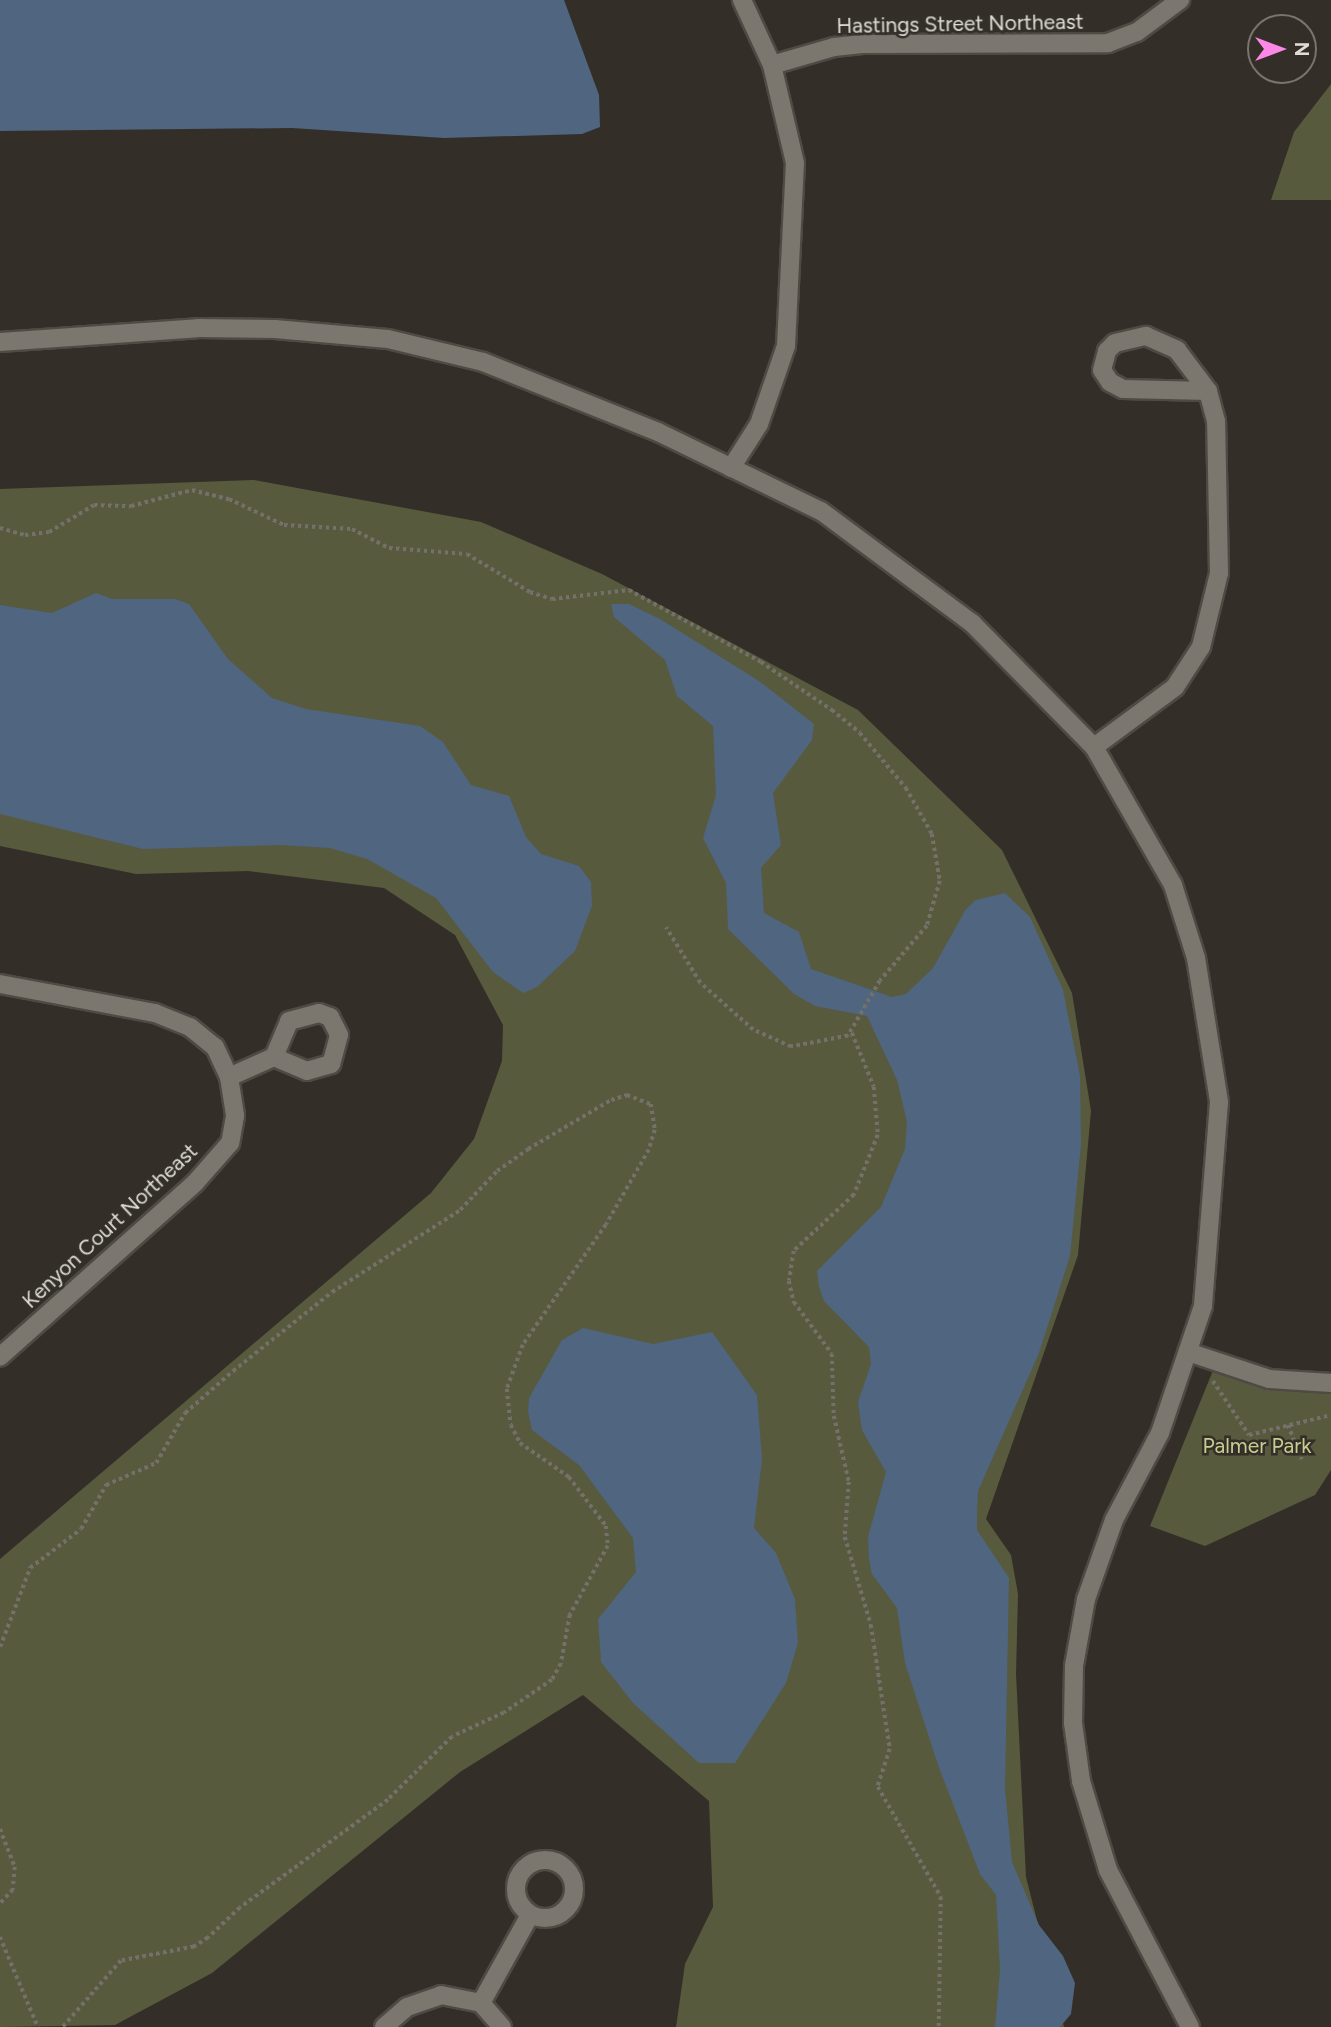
<!DOCTYPE html>
<style>
body{margin:0}
#map{position:relative;width:1331px;height:2027px;overflow:hidden;background:#332f28;font-family:Figtree,sans-serif}
div>[style]{position:absolute}
.green>*{inset:0;background:#585a3d}
.water>*{inset:0;background:#4f6580}
.path>*{height:3.5px;margin-top:-1.75px;transform-origin:0;background:repeating-linear-gradient(90deg,#74706a 0 3.5px,transparent 0 7px)}
.roads{filter:drop-shadow(2px 0 #4e4a44) drop-shadow(-2px 0 #4e4a44) drop-shadow(0 2px #4e4a44) drop-shadow(0 -2px #4e4a44)}
.street>*{height:18px;margin:-9px;padding:0 9px;transform-origin:9px;border-radius:9px;background:#7b766e}
.street>.ring{margin:-9px;padding:0;box-sizing:content-box;background:none;border:18px solid #7b766e;border-radius:50%}
span{translate:-50% -50%;white-space:nowrap;text-align:center;line-height:1.15;-webkit-text-stroke:5px #332f28;paint-order:stroke}
.street-label{font-size:21px;color:#e0ddd8}
.park-label{font-size:21px;color:#c8cd8f}
.north{position:absolute;left:1247px;top:14px;width:70px;height:70px;box-sizing:border-box;background:#332f28;border:2px solid #78756e;border-radius:50%;rotate:90deg;font-size:19px;font-weight:700;line-height:28px;text-align:center;color:#e0ddd8}
.north::after{content:'';display:block;margin:auto;width:24px;height:32px;background:#fb87e6;clip-path:polygon(50% 0,100% 100%,50% 72%,0 100%)}
</style>
<div id="map">
<div class="green">
<i style="clip-path:polygon(1331px 84px,1331px 200px,1271px 200px,1294px 132px)"></i>
<i style="clip-path:polygon(254px 480px,481px 522px,602px 574px,858px 710px,1002px 850px,1072px 993px,1091px 1111px,1078px 1255px,986px 1519px,1011px 1555px,1018px 1594px,1016px 1674px,1026px 1877px,1064px 2027px,676px 2027px,685px 1964px,713px 1907px,709px 1801px,583px 1695px,460px 1772px,212px 1973px,115px 2025px,0 2027px,0 1559px,431px 1193px,474px 1139px,502px 1061px,503px 1025px,455px 935px,384px 888px,248px 871px,136px 874px,0 846px,0 489px)"></i>
<i style="clip-path:polygon(1214px 1368px,1331px 1391px,1331px 1470px,1315px 1495px,1205px 1546px,1150px 1526px)"></i>
</div>
<div class="water">
<i style="clip-path:polygon(0 0,564px 0,599px 95px,600px 127px,582px 134px,444px 138px,292px 128px,0 131px)"></i>
<i style="clip-path:polygon(96px 593px,112px 599px,175px 599px,189px 604px,228px 659px,272px 698px,306px 709px,420px 726px,443px 742px,471px 785px,509px 796px,526px 837px,541px 854px,579px 866px,591px 882px,592px 906px,575px 951px,537px 987px,523px 993px,493px 972px,436px 898px,367px 859px,330px 848px,279px 845px,143px 849px,0 814px,0 605px,52px 613px)"></i>
<i style="clip-path:polygon(611px 604px,629px 604px,660px 619px,759px 681px,814px 724px,812px 740px,773px 793px,781px 845px,761px 868px,764px 913px,799px 932px,811px 969px,892px 997px,906px 994px,933px 968px,966px 909px,976px 900px,1005px 893px,1030px 917px,1063px 990px,1080px 1076px,1081px 1145px,1070px 1256px,1039px 1353px,978px 1491px,977px 1513px,977px 1530px,1009px 1578px,1005px 1789px,1012px 1862px,1039px 1925px,1063px 1956px,1075px 1983px,1071px 2014px,1060px 2027px,995px 2027px,1000px 1970px,996px 1895px,980px 1874px,938px 1765px,905px 1663px,897px 1608px,872px 1574px,869px 1559px,868px 1537px,886px 1472px,862px 1430px,858px 1402px,871px 1364px,869px 1347px,824px 1301px,819px 1287px,817px 1271px,881px 1207px,905px 1149px,907px 1122px,897px 1080px,867px 1016px,815px 1006px,794px 994px,728px 929px,726px 883px,703px 838px,716px 795px,713px 726px,677px 696px,665px 660px,614px 617px)"></i>
<i style="clip-path:polygon(583px 1328px,653px 1344px,712px 1332px,757px 1395px,762px 1459px,754px 1528px,776px 1553px,795px 1599px,798px 1643px,786px 1683px,735px 1763px,699px 1763px,633px 1703px,601px 1662px,598px 1619px,636px 1572px,633px 1538px,579px 1465px,532px 1430px,528px 1412px,529px 1398px,562px 1340px)"></i>
</div>
<div class="path">
<i style="left:0;top:528px;width:26px;rotate:16deg"></i>
<i style="left:25px;top:535px;width:24px;rotate:-7deg"></i>
<i style="left:49px;top:532px;width:52px;rotate:-31deg"></i>
<i style="left:94px;top:505px;width:37px;rotate:2deg"></i>
<i style="left:131px;top:506px;width:63px;rotate:-14.7deg"></i>
<i style="left:192px;top:490px;width:38px;rotate:14deg"></i>
<i style="left:229px;top:499px;width:61px;rotate:25.3deg"></i>
<i style="left:284px;top:525px;width:68px;rotate:3.4deg"></i>
<i style="left:352px;top:529px;width:42px;rotate:27.2deg"></i>
<i style="left:389px;top:548px;width:78px;rotate:4.4deg"></i>
<i style="left:467px;top:554px;width:74px;rotate:31.1deg"></i>
<i style="left:530px;top:592px;width:23px;rotate:18deg"></i>
<i style="left:552px;top:599px;width:78px;rotate:-6.7deg"></i>
<i style="left:629px;top:590px;width:150px;rotate:28.6deg"></i>
<i style="left:761px;top:662px;width:86px;rotate:34.1deg"></i>
<i style="left:832px;top:710px;width:36px;rotate:39deg"></i>
<i style="left:860px;top:733px;width:72px;rotate:50.1deg"></i>
<i style="left:906px;top:788px;width:53px;rotate:60.5deg"></i>
<i style="left:932px;top:834px;width:48px;rotate:80.3deg"></i>
<i style="left:940px;top:881px;width:47px;rotate:106.1deg"></i>
<i style="left:927px;top:926px;width:72px;rotate:130.5deg"></i>
<i style="left:880px;top:981px;width:64px;rotate:120.2deg"></i>
<i style="left:848px;top:1036px;width:58px;rotate:169.1deg"></i>
<i style="left:791px;top:1047px;width:42px;rotate:-155.9deg"></i>
<i style="left:753px;top:1030px;width:71px;rotate:-138.4deg"></i>
<i style="left:700px;top:983px;width:65px;rotate:-121.7deg"></i>
<i style="left:852px;top:1033px;width:58px;rotate:67.8deg"></i>
<i style="left:874px;top:1087px;width:48px;rotate:85.2deg"></i>
<i style="left:878px;top:1135px;width:65px;rotate:111.8deg"></i>
<i style="left:854px;top:1195px;width:82px;rotate:137deg"></i>
<i style="left:794px;top:1251px;width:30px;rotate:99deg"></i>
<i style="left:789px;top:1281px;width:22px;rotate:77deg"></i>
<i style="left:794px;top:1302px;width:64px;rotate:53.8deg"></i>
<i style="left:832px;top:1354px;width:62px;rotate:88.2deg"></i>
<i style="left:834px;top:1416px;width:68px;rotate:77.2deg"></i>
<i style="left:849px;top:1482px;width:55px;rotate:94.2deg"></i>
<i style="left:845px;top:1537px;width:92px;rotate:73.5deg"></i>
<i style="left:871px;top:1625px;width:125px;rotate:81.3deg"></i>
<i style="left:890px;top:1749px;width:40px;rotate:108deg"></i>
<i style="left:878px;top:1787px;width:127px;rotate:60.2deg"></i>
<i style="left:941px;top:1897px;width:130px;rotate:90.9deg"></i>
<i style="left:1213px;top:1381px;width:65px;rotate:56.3deg"></i>
<i style="left:1249px;top:1435px;width:84px;rotate:-13.7deg"></i>
<i style="left:1288px;top:1425px;width:37px;rotate:68deg"></i>
<i style="left:0;top:1647px;width:85px;rotate:-69.2deg"></i>
<i style="left:30px;top:1568px;width:64px;rotate:-37.4deg"></i>
<i style="left:81px;top:1529px;width:51px;rotate:-60.4deg"></i>
<i style="left:106px;top:1485px;width:55px;rotate:-23.7deg"></i>
<i style="left:156px;top:1463px;width:58px;rotate:-59.9deg"></i>
<i style="left:185px;top:1413px;width:64px;rotate:-41.2deg"></i>
<i style="left:233px;top:1371px;width:127px;rotate:-38.6deg"></i>
<i style="left:332px;top:1292px;width:152px;rotate:-32.6deg"></i>
<i style="left:460px;top:1210px;width:54px;rotate:-46.5deg"></i>
<i style="left:497px;top:1171px;width:38px;rotate:-35deg"></i>
<i style="left:528px;top:1149px;width:96px;rotate:-30.6deg"></i>
<i style="left:611px;top:1100px;width:17px;rotate:-17deg"></i>
<i style="left:627px;top:1095px;width:26px;rotate:21deg"></i>
<i style="left:651px;top:1104px;width:26px;rotate:81deg"></i>
<i style="left:655px;top:1130px;width:21px;rotate:107deg"></i>
<i style="left:649px;top:1150px;width:86px;rotate:119.8deg"></i>
<i style="left:606px;top:1225px;width:146px;rotate:124.7deg"></i>
<i style="left:523px;top:1345px;width:47px;rotate:110deg"></i>
<i style="left:507px;top:1389px;width:36px;rotate:84deg"></i>
<i style="left:511px;top:1425px;width:20px;rotate:63deg"></i>
<i style="left:520px;top:1443px;width:60px;rotate:34.8deg"></i>
<i style="left:569px;top:1477px;width:61px;rotate:52.9deg"></i>
<i style="left:606px;top:1526px;width:20px;rotate:84deg"></i>
<i style="left:608px;top:1546px;width:79px;rotate:118.8deg"></i>
<i style="left:570px;top:1615px;width:50px;rotate:100.4deg"></i>
<i style="left:561px;top:1664px;width:18px;rotate:119deg"></i>
<i style="left:552px;top:1680px;width:58px;rotate:145.5deg"></i>
<i style="left:504px;top:1713px;width:57px;rotate:155.2deg"></i>
<i style="left:452px;top:1737px;width:90px;rotate:135.5deg"></i>
<i style="left:388px;top:1800px;width:183px;rotate:143.9deg"></i>
<i style="left:240px;top:1908px;width:44px;rotate:136.8deg"></i>
<i style="left:208px;top:1938px;width:17px;rotate:147deg"></i>
<i style="left:194px;top:1947px;width:74px;rotate:169.1deg"></i>
<i style="left:121px;top:1961px;width:88px;rotate:131.3deg"></i>
<i style="left:0;top:1829px;width:41px;rotate:68.5deg"></i>
<i style="left:15px;top:1867px;width:23px;rotate:95deg"></i>
<i style="left:13px;top:1890px;width:19px;rotate:133deg"></i>
<i style="left:0;top:1937px;width:98px;rotate:67.1deg"></i>
</div>
<div class="roads">
<div class="street">
<i style="left:772px;top:65px;width:65px;rotate:-16.2deg"></i>
<i style="left:834px;top:47px;width:31px;rotate:-6deg"></i>
<i style="left:865px;top:44px;width:243px;rotate:-0.2deg"></i>
<i style="left:1108px;top:43px;width:31px;rotate:-21deg"></i>
<i style="left:1137px;top:32px;width:54px;rotate:-36.7deg"></i>
<i style="left:1146px;top:336px;width:34px;rotate:24deg"></i>
<i style="left:1177px;top:350px;width:51px;rotate:52.9deg"></i>
<i style="left:1208px;top:391px;width:85px;rotate:-178.7deg"></i>
<i style="left:1123px;top:389px;width:15px;rotate:-152deg"></i>
<i style="left:1110px;top:382px;width:14px;rotate:-124deg"></i>
<i style="left:1102px;top:370px;width:20px;rotate:-75deg"></i>
<i style="left:1107px;top:351px;width:11px;rotate:-45deg"></i>
<i style="left:1115px;top:343px;width:32px;rotate:-13deg"></i>
<i style="left:0;top:342px;width:198px;rotate:-4deg"></i>
<i style="left:198px;top:328px;width:77px;rotate:0.7deg"></i>
<i style="left:275px;top:329px;width:113px;rotate:5.1deg"></i>
<i style="left:388px;top:339px;width:98px;rotate:13.6deg"></i>
<i style="left:483px;top:362px;width:188px;rotate:21.8deg"></i>
<i style="left:658px;top:432px;width:181px;rotate:25.9deg"></i>
<i style="left:821px;top:511px;width:188px;rotate:36.6deg"></i>
<i style="left:972px;top:623px;width:174px;rotate:45.5deg"></i>
<i style="left:1094px;top:747px;width:159px;rotate:60.2deg"></i>
<i style="left:1173px;top:885px;width:77px;rotate:72.5deg"></i>
<i style="left:1196px;top:958px;width:146px;rotate:80.9deg"></i>
<i style="left:1219px;top:1102px;width:205px;rotate:94.5deg"></i>
<i style="left:1203px;top:1306px;width:134px;rotate:108.7deg"></i>
<i style="left:1160px;top:1433px;width:98px;rotate:117.9deg"></i>
<i style="left:1114px;top:1520px;width:84px;rotate:109.5deg"></i>
<i style="left:1086px;top:1599px;width:68px;rotate:100.2deg"></i>
<i style="left:1074px;top:1666px;width:57px;rotate:91deg"></i>
<i style="left:1073px;top:1723px;width:59px;rotate:82.1deg"></i>
<i style="left:1081px;top:1781px;width:93px;rotate:73.1deg"></i>
<i style="left:1108px;top:1870px;width:177px;rotate:62.4deg"></i>
<i style="left:731px;top:468px;width:52px;rotate:-57.5deg"></i>
<i style="left:759px;top:424px;width:83px;rotate:-70.9deg"></i>
<i style="left:786px;top:346px;width:183px;rotate:-87.2deg"></i>
<i style="left:795px;top:163px;width:101px;rotate:-103.2deg"></i>
<i style="left:772px;top:65px;width:72px;rotate:-114.8deg"></i>
<i style="left:1094px;top:747px;width:101px;rotate:-36.5deg"></i>
<i style="left:1175px;top:687px;width:48px;rotate:-57deg"></i>
<i style="left:1201px;top:647px;width:76px;rotate:-76.3deg"></i>
<i style="left:1219px;top:573px;width:152px;rotate:-91.1deg"></i>
<i style="left:1216px;top:421px;width:31px;rotate:-105deg"></i>
<i style="left:0;top:984px;width:158px;rotate:10.6deg"></i>
<i style="left:155px;top:1013px;width:38px;rotate:22deg"></i>
<i style="left:190px;top:1027px;width:32px;rotate:39deg"></i>
<i style="left:215px;top:1047px;width:33px;rotate:65deg"></i>
<i style="left:229px;top:1077px;width:39px;rotate:81deg"></i>
<i style="left:235px;top:1116px;width:27px;rotate:100deg"></i>
<i style="left:230px;top:1143px;width:53px;rotate:131.2deg"></i>
<i style="left:195px;top:1183px;width:261px;rotate:138.3deg"></i>
<i style="left:319px;top:1013px;width:12px;rotate:20deg"></i>
<i style="left:330px;top:1017px;width:20px;rotate:63deg"></i>
<i style="left:339px;top:1035px;width:30px;rotate:105deg"></i>
<i style="left:331px;top:1064px;width:25px;rotate:164deg"></i>
<i style="left:307px;top:1071px;width:36px;rotate:-157deg"></i>
<i style="left:274px;top:1057px;width:39px;rotate:-67deg"></i>
<i style="left:289px;top:1021px;width:31px;rotate:-15deg"></i>
<i style="left:229px;top:1077px;width:49px;rotate:-24deg"></i>
<i style="left:1191px;top:1353px;width:82px;rotate:18.4deg"></i>
<i style="left:1269px;top:1379px;width:62px;rotate:3.7deg"></i>
<i class="ring" style="left:516px;top:1860px;width:40px;height:40px"></i>
<i style="left:481px;top:2003px;width:101px;rotate:-60.9deg"></i>
<i style="left:384px;top:2027px;width:30px;rotate:-41deg"></i>
<i style="left:407px;top:2007px;width:36px;rotate:-19deg"></i>
<i style="left:441px;top:1995px;width:41px;rotate:11.3deg"></i>
<i style="left:481px;top:2003px;width:32px;rotate:49deg"></i>
</div>
</div>
<div class="street-label">
<span style="left:960px;top:24px;rotate:-1deg">Hastings Street Northeast</span>
<span style="left:110px;top:1226px;rotate:-43deg">Kenyon Court Northeast</span>
</div>
<div class="park-label">
<span style="left:1257px;top:1446px">Palmer Park</span>
</div>
<div class="north">N</div>
</div>
